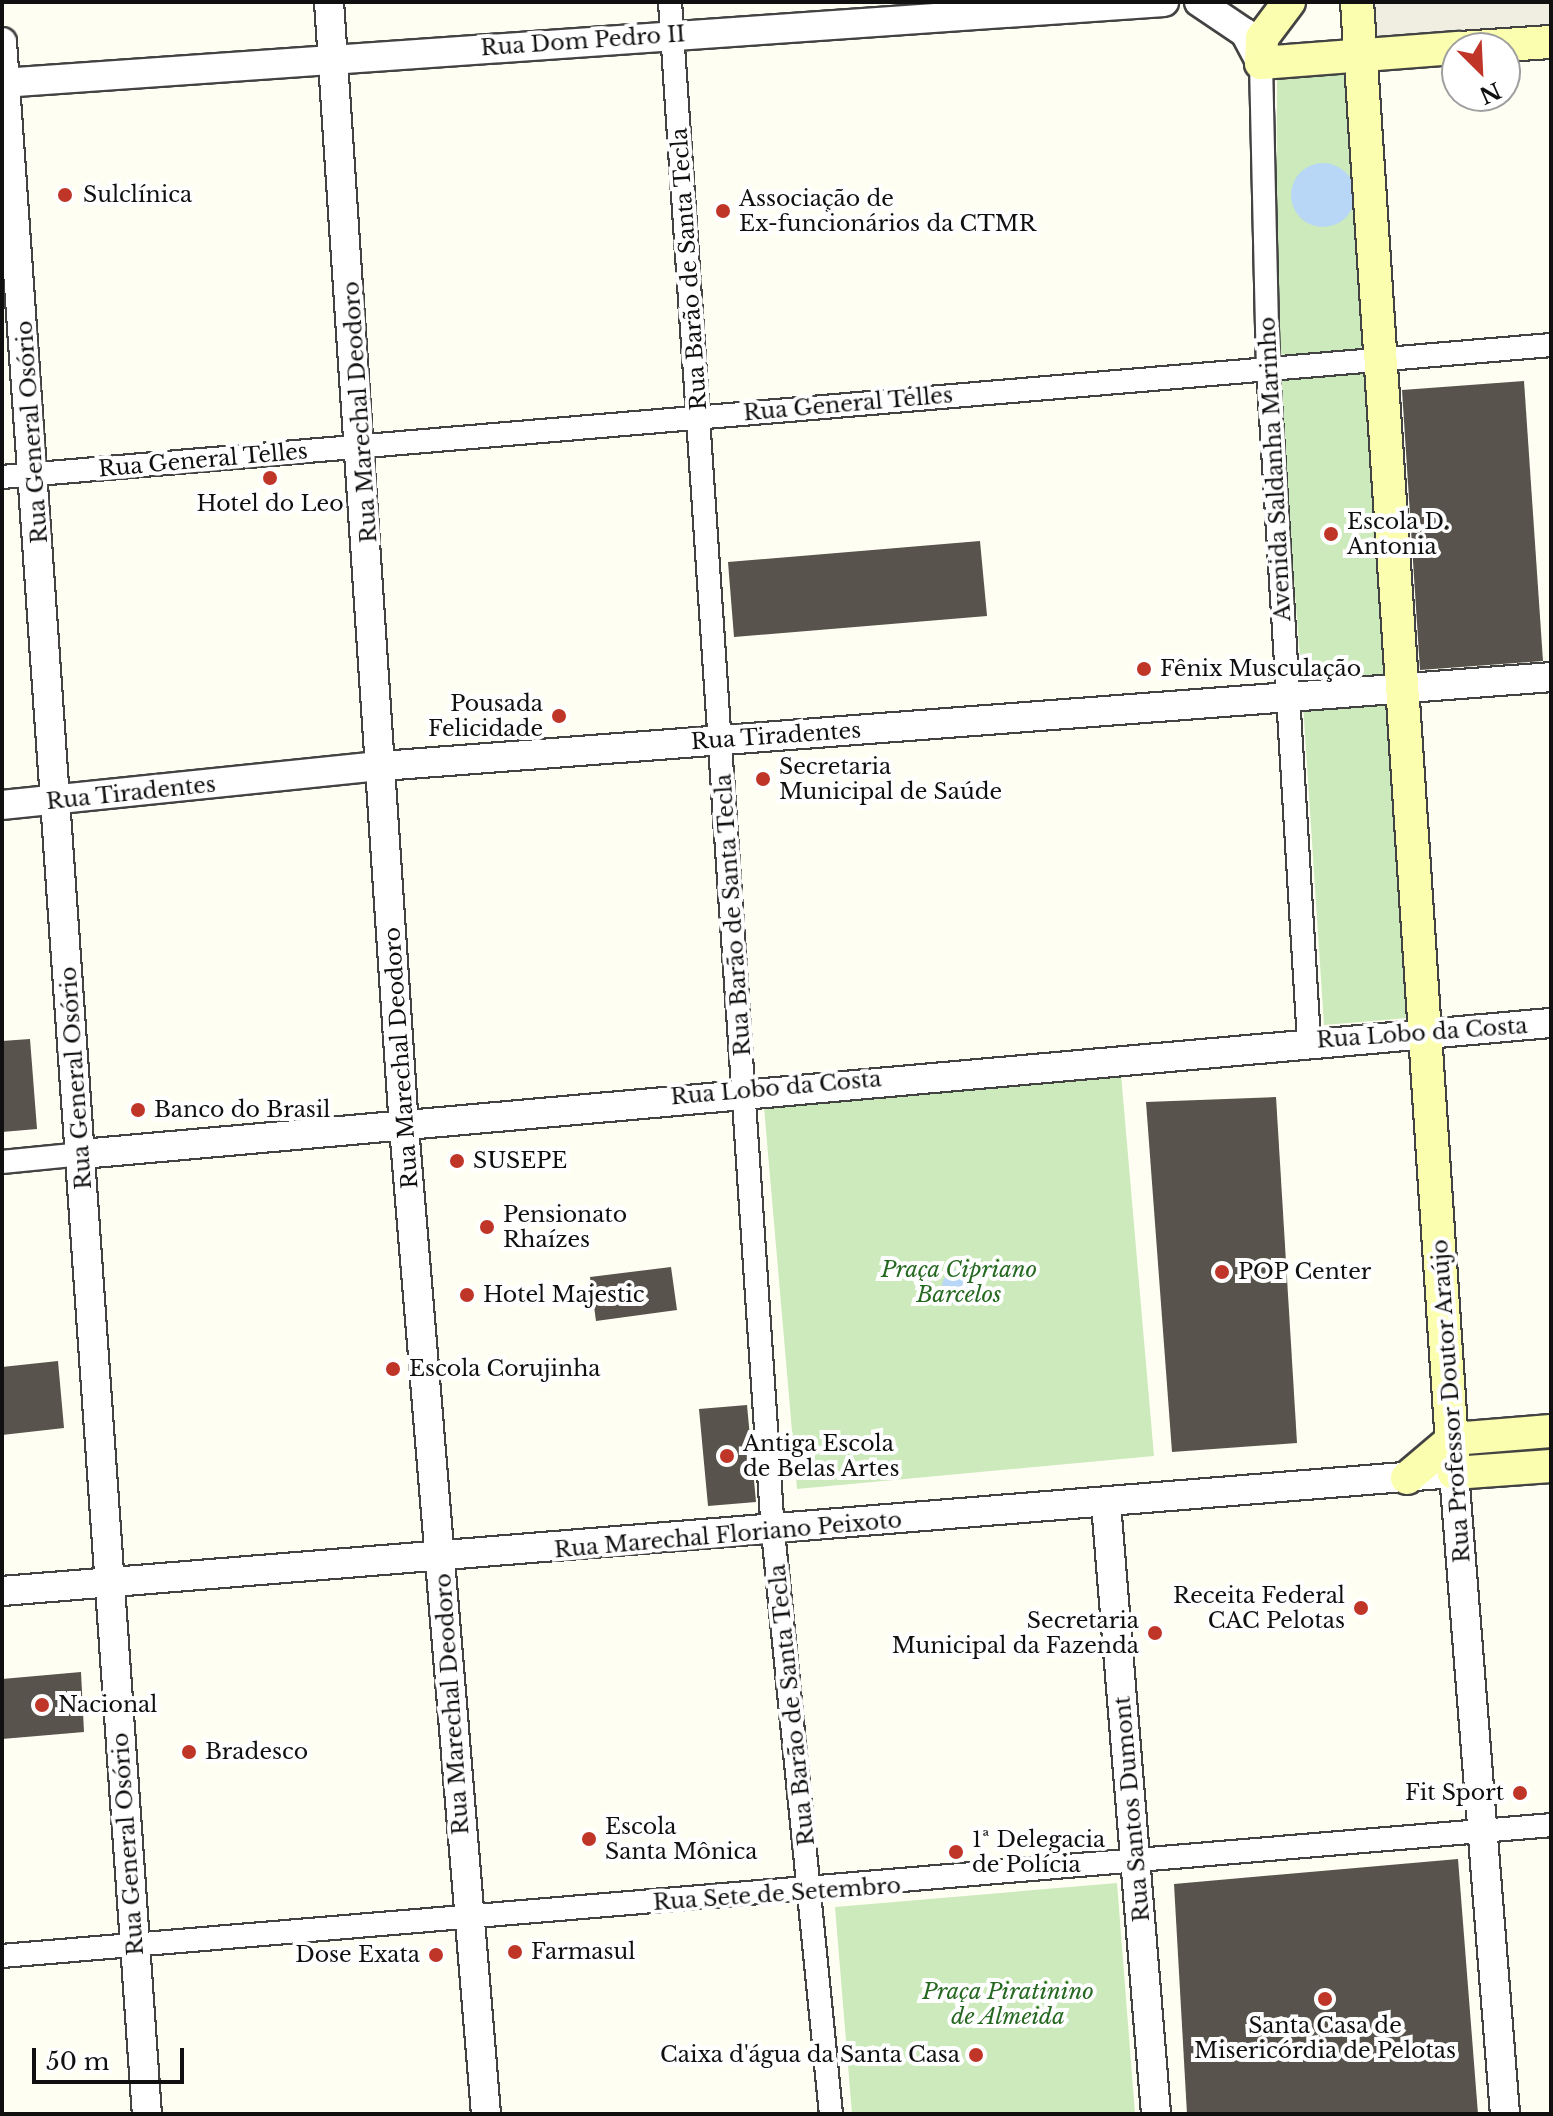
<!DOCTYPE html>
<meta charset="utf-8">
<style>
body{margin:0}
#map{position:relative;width:1553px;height:2116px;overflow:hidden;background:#fffef3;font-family:"Libre Baskerville",serif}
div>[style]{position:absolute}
.green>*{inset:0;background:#cdeabc}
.plaza>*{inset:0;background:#f0eee1}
.water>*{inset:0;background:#b8d6f6}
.round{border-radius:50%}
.building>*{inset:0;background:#58534c}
.roads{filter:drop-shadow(2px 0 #434343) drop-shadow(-2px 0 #434343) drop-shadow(0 2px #434343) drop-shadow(0 -2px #434343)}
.minor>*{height:22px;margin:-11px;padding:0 11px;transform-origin:11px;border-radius:11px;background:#fff}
.tertiary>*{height:28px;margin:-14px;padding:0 14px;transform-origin:14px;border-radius:14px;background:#fff}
.secondary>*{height:32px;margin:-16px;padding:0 16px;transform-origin:16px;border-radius:16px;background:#fbfdaf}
.dots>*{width:22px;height:22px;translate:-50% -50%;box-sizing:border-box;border:4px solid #fff;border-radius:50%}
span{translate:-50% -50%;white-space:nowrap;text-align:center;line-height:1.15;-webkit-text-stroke:8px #fff;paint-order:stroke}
.street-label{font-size:22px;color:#101010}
.poi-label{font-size:22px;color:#101010}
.left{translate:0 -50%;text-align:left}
.right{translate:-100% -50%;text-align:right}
.park-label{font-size:22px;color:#256820;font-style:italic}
.frame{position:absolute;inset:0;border:4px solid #101010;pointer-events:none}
.north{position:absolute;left:1441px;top:32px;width:80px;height:80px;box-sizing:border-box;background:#fff;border:2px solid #9f9f9f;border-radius:50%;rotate:156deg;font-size:22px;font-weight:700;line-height:32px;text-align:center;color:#101010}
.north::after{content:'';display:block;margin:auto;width:28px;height:36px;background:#bf3629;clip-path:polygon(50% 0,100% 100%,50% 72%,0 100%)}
.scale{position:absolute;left:32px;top:2048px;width:152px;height:36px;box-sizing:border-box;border:4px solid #101010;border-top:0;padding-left:10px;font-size:24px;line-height:28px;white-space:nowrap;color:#101010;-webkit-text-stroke:6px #fff;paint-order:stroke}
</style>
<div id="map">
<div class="green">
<i style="clip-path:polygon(1353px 65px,1371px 350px,1276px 355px,1277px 68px)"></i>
<i style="clip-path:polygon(1369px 367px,1389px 675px,1302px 683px,1278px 375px)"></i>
<i style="clip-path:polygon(1391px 699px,1408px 1018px,1324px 1025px,1303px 704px)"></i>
<i style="clip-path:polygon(1121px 1074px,1154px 1456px,797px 1489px,764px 1107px)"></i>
<i style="clip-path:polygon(1117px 1883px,1135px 2114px,852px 2114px,835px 1907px)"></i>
</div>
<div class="plaza">
<i style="clip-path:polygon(1371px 2px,1551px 2px,1551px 29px,1373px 42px)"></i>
</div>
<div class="water">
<i class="round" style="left:1291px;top:163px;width:64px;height:64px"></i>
<i class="round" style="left:942px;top:1269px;width:36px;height:36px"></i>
</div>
<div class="building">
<i style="clip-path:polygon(1524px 381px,1543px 661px,1420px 670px,1402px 390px)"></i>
<i style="clip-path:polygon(980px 541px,987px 616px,734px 637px,728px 562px)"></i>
<i style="clip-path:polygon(30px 1039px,37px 1129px,2px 1132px,2px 1041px)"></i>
<i style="clip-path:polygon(1276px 1097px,1297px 1443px,1172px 1452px,1146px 1102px)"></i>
<i style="clip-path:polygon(671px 1267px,677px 1310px,596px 1321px,590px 1277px)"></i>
<i style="clip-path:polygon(58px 1361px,64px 1428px,2px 1435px,2px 1367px)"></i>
<i style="clip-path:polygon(747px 1405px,756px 1502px,708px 1506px,699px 1409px)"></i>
<i style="clip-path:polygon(81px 1672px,84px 1732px,2px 1739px,2px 1679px)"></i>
<i style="clip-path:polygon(1458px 1859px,1478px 2114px,1187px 2114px,1174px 1884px)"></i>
</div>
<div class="roads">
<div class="minor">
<i style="left:670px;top:2px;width:1532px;rotate:86.15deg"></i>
<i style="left:773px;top:1531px;width:586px;rotate:84.32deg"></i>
<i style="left:1261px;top:63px;width:304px;rotate:88.7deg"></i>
<i style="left:1268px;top:367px;width:676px;rotate:86.52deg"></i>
<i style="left:2px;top:477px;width:1555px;rotate:-4.87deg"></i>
<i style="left:2px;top:1162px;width:80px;rotate:-5.7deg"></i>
<i style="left:2px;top:1956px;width:1555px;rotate:-4.83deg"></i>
</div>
<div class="tertiary">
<i style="left:329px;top:2px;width:1127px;rotate:86.19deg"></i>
<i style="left:404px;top:1127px;width:990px;rotate:85.25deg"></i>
<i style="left:1199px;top:2px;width:55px;rotate:34deg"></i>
<i style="left:1245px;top:33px;width:34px;rotate:62deg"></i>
<i style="left:2px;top:42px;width:2077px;rotate:86deg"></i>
<i style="left:2px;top:83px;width:1165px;rotate:-3.99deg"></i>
<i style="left:2px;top:805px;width:382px;rotate:-5.9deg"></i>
<i style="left:382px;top:766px;width:1172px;rotate:-4.35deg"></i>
<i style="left:82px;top:1154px;width:1475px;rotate:-5.1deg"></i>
<i style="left:1106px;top:1504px;width:612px;rotate:85.31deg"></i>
<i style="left:2px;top:1591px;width:1457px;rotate:-4.65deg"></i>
<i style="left:1454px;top:1473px;width:643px;rotate:85.45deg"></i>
</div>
<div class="secondary">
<i style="left:1289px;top:2px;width:45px;rotate:126.9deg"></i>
<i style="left:1262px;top:38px;width:25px;rotate:92deg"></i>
<i style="left:1261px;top:63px;width:197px;rotate:-4.4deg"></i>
<i style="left:1357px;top:2px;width:1474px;rotate:86.23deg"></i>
<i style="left:1454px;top:1473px;width:97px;rotate:-4.1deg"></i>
<i style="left:1460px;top:48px;width:91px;rotate:-3.8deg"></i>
<i style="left:1453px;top:1439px;width:98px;rotate:-4.7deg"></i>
<i style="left:1407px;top:1478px;width:60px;rotate:-40.3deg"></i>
</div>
</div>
<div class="dots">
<i style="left:65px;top:195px;background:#bf3629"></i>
<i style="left:723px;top:211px;background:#bf3629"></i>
<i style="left:270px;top:478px;background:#bf3629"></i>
<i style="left:1331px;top:534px;background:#bf3629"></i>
<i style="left:1144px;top:669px;background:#bf3629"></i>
<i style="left:559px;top:716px;background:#bf3629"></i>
<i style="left:763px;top:779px;background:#bf3629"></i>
<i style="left:138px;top:1110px;background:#bf3629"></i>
<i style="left:457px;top:1161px;background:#bf3629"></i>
<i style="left:487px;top:1227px;background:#bf3629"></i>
<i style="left:1222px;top:1272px;background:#bf3629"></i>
<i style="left:467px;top:1295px;background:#bf3629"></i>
<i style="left:393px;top:1369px;background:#bf3629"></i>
<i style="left:727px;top:1456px;background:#bf3629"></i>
<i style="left:1361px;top:1608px;background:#bf3629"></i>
<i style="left:1155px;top:1633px;background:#bf3629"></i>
<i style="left:42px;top:1705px;background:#bf3629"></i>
<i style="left:189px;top:1752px;background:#bf3629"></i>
<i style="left:1520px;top:1793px;background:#bf3629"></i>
<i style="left:589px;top:1839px;background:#bf3629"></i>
<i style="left:956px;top:1852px;background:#bf3629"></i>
<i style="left:515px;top:1952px;background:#bf3629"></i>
<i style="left:436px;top:1955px;background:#bf3629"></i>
<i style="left:1325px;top:1999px;background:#bf3629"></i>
<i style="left:976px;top:2055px;background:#bf3629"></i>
</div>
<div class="street-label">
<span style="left:583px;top:41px;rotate:-4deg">Rua Dom Pedro II</span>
<span style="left:689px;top:269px;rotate:-94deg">Rua Barão de Santa Tecla</span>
<span style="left:848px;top:404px;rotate:-5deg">Rua General Telles</span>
<span style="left:360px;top:412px;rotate:-94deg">Rua Marechal Deodoro</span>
<span style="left:32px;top:432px;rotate:-94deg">Rua General Osório</span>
<span style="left:203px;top:460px;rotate:-5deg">Rua General Telles</span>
<span style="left:1275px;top:469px;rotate:-93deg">Avenida Saldanha Marinho</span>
<span style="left:776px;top:736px;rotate:-4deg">Rua Tiradentes</span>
<span style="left:131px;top:793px;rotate:-6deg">Rua Tiradentes</span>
<span style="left:733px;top:915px;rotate:-94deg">Rua Barão de Santa Tecla</span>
<span style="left:1422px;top:1033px;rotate:-4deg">Rua Lobo da Costa</span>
<span style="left:401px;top:1058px;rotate:-94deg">Rua Marechal Deodoro</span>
<span style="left:76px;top:1078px;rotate:-94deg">Rua General Osório</span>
<span style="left:776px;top:1088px;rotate:-5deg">Rua Lobo da Costa</span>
<span style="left:1451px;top:1401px;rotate:-94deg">Rua Professor Doutor Araújo</span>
<span style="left:728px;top:1535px;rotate:-5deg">Rua Marechal Floriano Peixoto</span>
<span style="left:452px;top:1704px;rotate:-94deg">Rua Marechal Deodoro</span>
<span style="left:792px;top:1705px;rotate:-96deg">Rua Barão de Santa Tecla</span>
<span style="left:1132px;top:1809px;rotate:-95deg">Rua Santos Dumont</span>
<span style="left:128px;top:1844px;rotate:-94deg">Rua General Osório</span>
<span style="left:777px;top:1894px;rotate:-4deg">Rua Sete de Setembro</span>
</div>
<div class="poi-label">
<span class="left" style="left:83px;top:195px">Sulclínica</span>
<span class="left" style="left:739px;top:211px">Associação de<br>Ex-funcionários da CTMR</span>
<span style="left:270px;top:504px">Hotel do Leo</span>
<span class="left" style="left:1347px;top:534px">Escola D.<br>Antonia</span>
<span class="left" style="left:1160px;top:669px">Fênix Musculação</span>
<span class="right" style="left:543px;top:716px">Pousada<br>Felicidade</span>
<span class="left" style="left:779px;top:779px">Secretaria<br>Municipal de Saúde</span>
<span class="left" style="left:154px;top:1110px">Banco do Brasil</span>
<span class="left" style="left:473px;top:1161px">SUSEPE</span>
<span class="left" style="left:503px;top:1227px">Pensionato<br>Rhaízes</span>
<span class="left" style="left:1238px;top:1272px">POP Center</span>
<span class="left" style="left:483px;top:1295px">Hotel Majestic</span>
<span class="left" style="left:409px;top:1369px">Escola Corujinha</span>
<span class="left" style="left:743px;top:1456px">Antiga Escola<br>de Belas Artes</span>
<span class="right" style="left:1345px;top:1608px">Receita Federal<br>CAC Pelotas</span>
<span class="right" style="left:1139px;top:1633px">Secretaria<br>Municipal da Fazenda</span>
<span class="left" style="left:58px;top:1705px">Nacional</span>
<span class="left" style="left:205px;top:1752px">Bradesco</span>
<span class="right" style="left:1504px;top:1793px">Fit Sport</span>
<span class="left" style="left:605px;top:1839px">Escola<br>Santa Mônica</span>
<span class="left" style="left:972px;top:1852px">1ª Delegacia<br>de Polícia</span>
<span class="left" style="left:531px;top:1952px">Farmasul</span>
<span class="right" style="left:420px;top:1955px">Dose Exata</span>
<span style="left:1325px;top:2038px">Santa Casa de<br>Misericórdia de Pelotas</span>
<span class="right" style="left:960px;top:2055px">Caixa d'água da Santa Casa</span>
</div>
<div class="park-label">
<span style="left:959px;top:1282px">Praça Cipriano<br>Barcelos</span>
<span style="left:1008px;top:2004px">Praça Piratinino<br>de Almeida</span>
</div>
<div class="frame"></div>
<div class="north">N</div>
<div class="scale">50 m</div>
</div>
